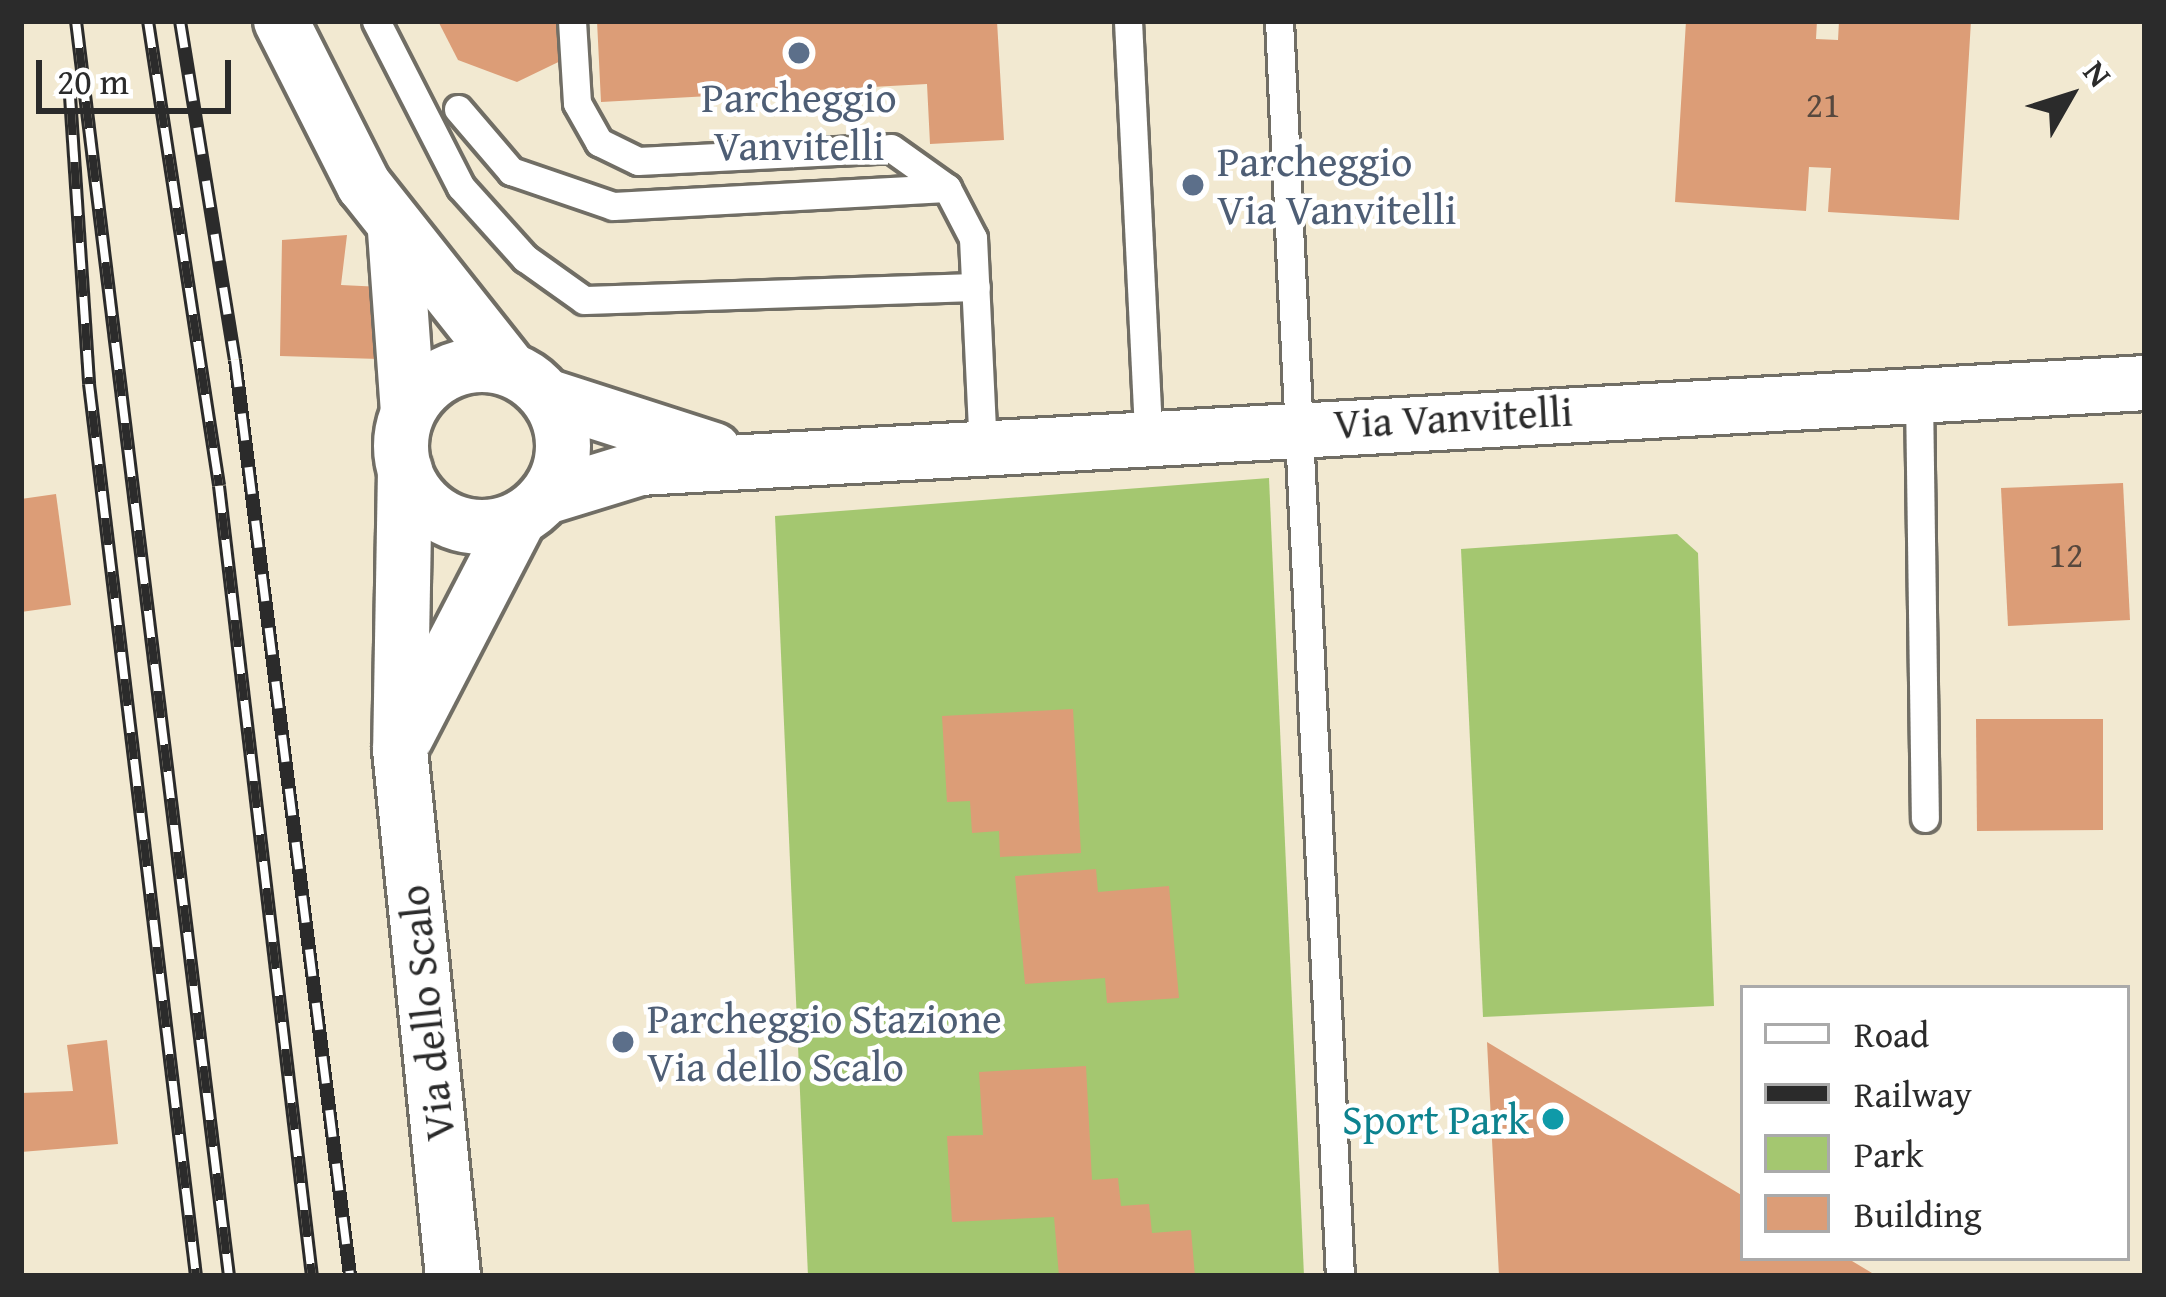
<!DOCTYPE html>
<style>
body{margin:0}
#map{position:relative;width:2166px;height:1297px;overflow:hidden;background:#f2e9d1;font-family:"Gentium Book Plus",serif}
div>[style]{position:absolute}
.green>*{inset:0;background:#a4c770}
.building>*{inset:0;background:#dc9d77}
.roads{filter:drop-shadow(3px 0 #716e65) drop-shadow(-3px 0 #716e65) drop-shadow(0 3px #716e65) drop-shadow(0 -3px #716e65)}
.service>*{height:27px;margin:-13.5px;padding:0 13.5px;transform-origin:13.5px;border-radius:13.5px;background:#fff}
.minor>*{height:54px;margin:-27px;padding:0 27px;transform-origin:27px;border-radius:27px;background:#fff}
.minor>.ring{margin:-27px;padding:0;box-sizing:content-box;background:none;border:54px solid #fff;border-radius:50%}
.rail>*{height:14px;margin-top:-7px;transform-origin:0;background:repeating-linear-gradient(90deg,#fff 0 27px,#2b2b2b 0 54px);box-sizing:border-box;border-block:3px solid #2b2b2b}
.dots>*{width:33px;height:33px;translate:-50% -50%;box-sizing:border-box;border:6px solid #fff;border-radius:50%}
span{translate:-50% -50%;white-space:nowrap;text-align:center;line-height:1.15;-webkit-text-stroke:9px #fff;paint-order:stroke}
.number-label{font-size:36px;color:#57483e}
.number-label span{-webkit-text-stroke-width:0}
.service-label{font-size:42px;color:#4e5e75}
.left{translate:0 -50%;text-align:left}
.street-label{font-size:42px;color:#2b2b2b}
.culture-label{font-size:42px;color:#0d838f}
.right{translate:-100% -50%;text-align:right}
.frame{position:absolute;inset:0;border:24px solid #2b2b2b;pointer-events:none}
.legend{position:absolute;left:1740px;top:985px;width:390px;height:276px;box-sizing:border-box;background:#fff;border:3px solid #aaa;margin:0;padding:15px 21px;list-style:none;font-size:36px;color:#2b2b2b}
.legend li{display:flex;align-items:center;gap:24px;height:60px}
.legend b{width:60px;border:3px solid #aaa}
.north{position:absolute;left:2010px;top:36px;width:120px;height:120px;-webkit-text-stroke:9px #fff;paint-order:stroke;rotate:51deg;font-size:33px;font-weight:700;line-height:48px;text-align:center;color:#2b2b2b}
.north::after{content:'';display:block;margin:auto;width:42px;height:54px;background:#2b2b2b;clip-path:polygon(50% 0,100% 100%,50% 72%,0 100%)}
.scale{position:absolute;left:36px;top:60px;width:195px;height:54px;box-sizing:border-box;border:6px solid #2b2b2b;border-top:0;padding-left:15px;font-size:36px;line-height:42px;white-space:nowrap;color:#2b2b2b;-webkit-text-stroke:9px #fff;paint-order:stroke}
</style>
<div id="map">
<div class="green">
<i style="clip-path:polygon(1269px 478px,1304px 1276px,808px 1276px,775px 516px)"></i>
<i style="clip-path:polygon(1677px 534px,1698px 553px,1714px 1006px,1483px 1017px,1461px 549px)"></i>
</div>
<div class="building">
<i style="clip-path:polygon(438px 21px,586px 21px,575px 54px,517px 82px,458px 60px)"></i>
<i style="clip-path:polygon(597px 21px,997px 21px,1004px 140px,930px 144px,927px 84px,601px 102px)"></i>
<i style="clip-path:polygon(1686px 21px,1817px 21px,1816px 39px,1838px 40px,1839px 21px,1971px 21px,1959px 220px,1828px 212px,1831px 168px,1809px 167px,1806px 211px,1675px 202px)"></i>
<i style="clip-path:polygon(347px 235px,341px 285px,382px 287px,379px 359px,280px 356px,282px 240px)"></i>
<i style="clip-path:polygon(2123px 483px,2130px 620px,2008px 626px,2001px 488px)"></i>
<i style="clip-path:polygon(56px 494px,71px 605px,21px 612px,21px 499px)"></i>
<i style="clip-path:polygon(1073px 709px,1081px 853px,1000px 857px,999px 831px,972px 833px,970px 801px,947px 802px,942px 716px)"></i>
<i style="clip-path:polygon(1976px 719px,2103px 719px,2103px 830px,1977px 831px)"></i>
<i style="clip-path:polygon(1096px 869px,1098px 892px,1169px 886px,1179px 998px,1107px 1003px,1105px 978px,1025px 984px,1015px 876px)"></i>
<i style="clip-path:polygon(107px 1040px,118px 1144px,21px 1152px,21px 1093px,73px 1091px,67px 1045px)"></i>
<i style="clip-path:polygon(1487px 1042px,1743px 1196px,1743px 1258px,1847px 1258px,1877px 1276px,1499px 1276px)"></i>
<i style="clip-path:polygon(1086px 1066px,1092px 1180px,1118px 1178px,1121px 1206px,1149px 1204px,1152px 1233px,1191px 1230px,1195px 1276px,1059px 1276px,1054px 1217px,952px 1222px,947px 1136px,983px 1135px,979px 1072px)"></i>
</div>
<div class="roads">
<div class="service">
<i style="left:376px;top:21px;width:186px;rotate:62.9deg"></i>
<i style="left:461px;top:187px;width:96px;rotate:48deg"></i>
<i style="left:525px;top:258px;width:72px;rotate:35.4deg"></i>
<i style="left:584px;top:300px;width:392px;rotate:-1.9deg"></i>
<i style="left:572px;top:21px;width:82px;rotate:86.5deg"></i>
<i style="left:577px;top:103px;width:45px;rotate:60.6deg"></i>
<i style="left:599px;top:142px;width:43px;rotate:26deg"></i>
<i style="left:638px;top:161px;width:253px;rotate:-2.9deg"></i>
<i style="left:891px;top:148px;width:69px;rotate:35.5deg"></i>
<i style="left:947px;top:188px;width:56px;rotate:62.5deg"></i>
<i style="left:973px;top:238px;width:210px;rotate:87.3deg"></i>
<i style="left:1128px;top:21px;width:413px;rotate:87.2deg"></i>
<i style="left:1279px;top:21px;width:1256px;rotate:87.22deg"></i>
<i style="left:458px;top:109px;width:82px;rotate:49.5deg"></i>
<i style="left:511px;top:171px;width:108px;rotate:18.9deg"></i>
<i style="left:613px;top:206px;width:334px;rotate:-3.1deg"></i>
<i style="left:1919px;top:396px;width:422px;rotate:89.2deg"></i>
</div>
<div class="minor">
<i style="left:281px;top:21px;width:184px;rotate:63.2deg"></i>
<i style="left:364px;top:185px;width:235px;rotate:51.6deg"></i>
<i style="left:395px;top:231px;width:180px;rotate:85.9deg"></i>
<i class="ring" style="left:401px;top:365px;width:108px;height:108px"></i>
<i style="left:549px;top:397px;width:173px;rotate:17.8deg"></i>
<i style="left:405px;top:470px;width:280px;rotate:91deg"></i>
<i style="left:400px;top:750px;width:529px;rotate:84.25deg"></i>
<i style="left:546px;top:497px;width:98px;rotate:-17.1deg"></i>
<i style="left:640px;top:468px;width:1507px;rotate:-3.23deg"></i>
<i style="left:406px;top:737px;width:246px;rotate:-62.6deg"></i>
</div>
</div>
<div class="rail">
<i style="left:76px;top:21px;width:1264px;rotate:83.05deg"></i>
<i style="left:148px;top:21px;width:470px;rotate:81.3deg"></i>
<i style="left:219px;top:486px;width:795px;rotate:83.29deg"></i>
<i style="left:180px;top:21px;width:343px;rotate:80.8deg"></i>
<i style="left:235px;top:360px;width:923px;rotate:82.84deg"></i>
<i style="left:69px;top:81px;width:304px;rotate:86.2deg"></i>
<i style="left:89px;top:384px;width:898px;rotate:83.16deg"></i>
</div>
<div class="dots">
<i style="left:799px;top:53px;background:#5c6f8a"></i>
<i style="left:1193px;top:185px;background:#5c6f8a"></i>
<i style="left:623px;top:1042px;background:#5c6f8a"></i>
<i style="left:1553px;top:1119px;background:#0f9aa8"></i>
</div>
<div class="number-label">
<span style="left:1823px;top:104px">21</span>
<span style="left:2066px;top:554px">12</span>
</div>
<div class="service-label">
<span style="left:799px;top:121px">Parcheggio<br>Vanvitelli</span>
<span class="left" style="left:1217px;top:185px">Parcheggio<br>Via Vanvitelli</span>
<span class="left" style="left:647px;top:1042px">Parcheggio Stazione<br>Via dello Scalo</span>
</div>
<div class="street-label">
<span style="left:1453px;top:417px;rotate:-3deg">Via Vanvitelli</span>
<span style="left:426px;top:1013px;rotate:-96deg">Via dello Scalo</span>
</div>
<div class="culture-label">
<span class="right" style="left:1529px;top:1119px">Sport Park</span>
</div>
<div class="frame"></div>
<ul class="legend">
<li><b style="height:15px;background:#fff"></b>Road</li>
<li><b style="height:15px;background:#2b2b2b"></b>Railway</li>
<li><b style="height:33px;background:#a4c770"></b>Park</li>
<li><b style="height:33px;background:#dc9d77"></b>Building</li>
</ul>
<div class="north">N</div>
<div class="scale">20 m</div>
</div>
